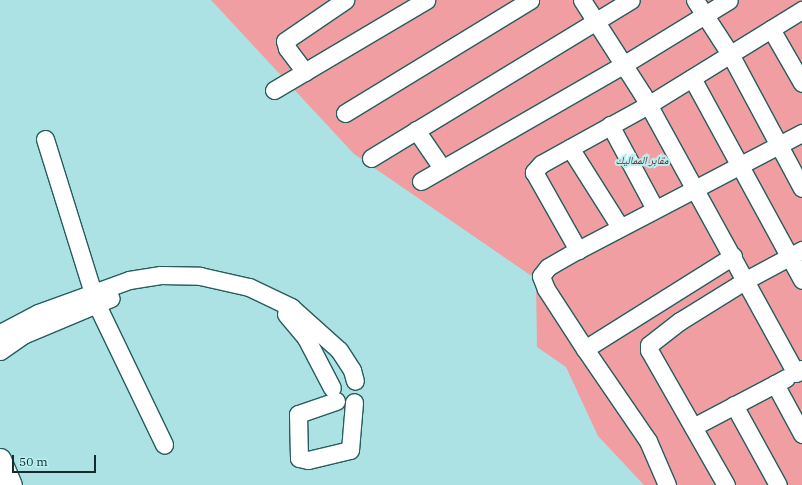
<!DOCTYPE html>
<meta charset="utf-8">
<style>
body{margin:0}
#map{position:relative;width:802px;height:485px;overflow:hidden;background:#ace2e3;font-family:"IBM Plex Serif","Noto Naskh Arabic",serif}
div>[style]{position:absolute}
.green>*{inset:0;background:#f09ea1}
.roads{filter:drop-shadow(1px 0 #275c5d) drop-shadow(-1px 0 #275c5d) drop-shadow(0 1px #275c5d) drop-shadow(0 -1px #275c5d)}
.minor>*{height:17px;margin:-8.5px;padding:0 8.5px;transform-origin:8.5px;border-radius:8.5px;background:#fff}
.major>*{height:21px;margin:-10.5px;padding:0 10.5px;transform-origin:10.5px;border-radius:10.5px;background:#fff}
span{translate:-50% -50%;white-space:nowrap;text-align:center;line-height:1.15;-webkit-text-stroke:4px #b8f0f0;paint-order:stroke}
.park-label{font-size:11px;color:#681924;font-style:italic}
.scale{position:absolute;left:12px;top:455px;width:84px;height:18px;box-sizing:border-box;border:2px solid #152b2c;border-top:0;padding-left:5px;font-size:12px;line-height:14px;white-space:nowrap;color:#152b2c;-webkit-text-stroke:3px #b8f0f0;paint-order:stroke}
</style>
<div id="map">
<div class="green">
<i style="clip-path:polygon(211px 0,802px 0,802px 485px,644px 485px,598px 436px,566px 367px,537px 347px,536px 279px,354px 154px)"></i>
</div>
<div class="roads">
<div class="minor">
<i style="left:582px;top:0;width:113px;rotate:57.3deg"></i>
<i style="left:643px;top:95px;width:317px;rotate:61.2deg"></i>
<i style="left:796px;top:373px;width:7px;rotate:-34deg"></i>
<i style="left:695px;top:0;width:64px;rotate:57.1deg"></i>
<i style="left:730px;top:54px;width:152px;rotate:61.8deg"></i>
<i style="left:771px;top:29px;width:62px;rotate:60.1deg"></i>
<i style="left:305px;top:72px;width:30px;rotate:-127deg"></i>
<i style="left:287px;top:48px;width:7px;rotate:-106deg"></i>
<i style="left:285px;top:41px;width:73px;rotate:-34.3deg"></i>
<i style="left:692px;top:78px;width:230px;rotate:61.4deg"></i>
<i style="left:274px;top:90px;width:177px;rotate:-30.6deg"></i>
<i style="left:345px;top:113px;width:217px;rotate:-31.4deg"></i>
<i style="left:610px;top:125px;width:95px;rotate:61.8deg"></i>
<i style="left:416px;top:130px;width:46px;rotate:55.6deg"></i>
<i style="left:45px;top:139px;width:172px;rotate:72.7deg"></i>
<i style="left:96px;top:303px;width:157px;rotate:64.3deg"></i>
<i style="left:570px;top:148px;width:33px;rotate:151deg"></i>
<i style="left:541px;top:164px;width:11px;rotate:131deg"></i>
<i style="left:534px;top:172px;width:90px;rotate:60.6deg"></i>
<i style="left:371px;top:158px;width:304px;rotate:-31.3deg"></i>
<i style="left:421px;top:181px;width:233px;rotate:-29.9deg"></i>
<i style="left:623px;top:65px;width:124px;rotate:-31.5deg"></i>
<i style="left:620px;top:227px;width:93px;rotate:-122.3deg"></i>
<i style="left:570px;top:148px;width:89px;rotate:-28.9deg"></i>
<i style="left:648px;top:105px;width:181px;rotate:-31.7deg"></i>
<i style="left:733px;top:256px;width:175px;rotate:147.9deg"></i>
<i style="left:585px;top:349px;width:72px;rotate:-123deg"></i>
<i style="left:546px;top:289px;width:14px;rotate:-111deg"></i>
<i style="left:541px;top:276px;width:11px;rotate:-52deg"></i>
<i style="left:548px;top:267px;width:34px;rotate:-30deg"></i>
<i style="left:578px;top:250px;width:253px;rotate:-27.6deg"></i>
<i style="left:286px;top:314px;width:31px;rotate:50deg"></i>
<i style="left:306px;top:338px;width:56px;rotate:62.5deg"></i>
<i style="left:0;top:333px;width:43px;rotate:-27.8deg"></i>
<i style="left:38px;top:313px;width:97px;rotate:-19.9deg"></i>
<i style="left:129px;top:280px;width:32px;rotate:-9deg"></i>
<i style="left:161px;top:275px;width:39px;rotate:1deg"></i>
<i style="left:200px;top:276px;width:50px;rotate:12.7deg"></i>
<i style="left:249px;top:287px;width:47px;rotate:25.5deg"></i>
<i style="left:291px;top:307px;width:64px;rotate:41.9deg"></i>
<i style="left:339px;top:350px;width:24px;rotate:57deg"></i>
<i style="left:352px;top:370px;width:11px;rotate:75deg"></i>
<i style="left:585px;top:349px;width:112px;rotate:55.6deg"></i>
<i style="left:648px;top:441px;width:48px;rotate:66.6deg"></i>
<i style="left:0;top:351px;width:28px;rotate:-35deg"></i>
<i style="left:23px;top:335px;width:95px;rotate:-22.8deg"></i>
<i style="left:786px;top:378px;width:13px;rotate:151deg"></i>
<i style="left:775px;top:384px;width:57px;rotate:61.6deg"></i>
<i style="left:336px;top:401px;width:40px;rotate:161.1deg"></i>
<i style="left:298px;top:414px;width:44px;rotate:88.7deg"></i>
<i style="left:299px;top:458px;width:9px;rotate:13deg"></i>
<i style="left:308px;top:460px;width:43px;rotate:-13.4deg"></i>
<i style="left:350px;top:450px;width:48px;rotate:-85.2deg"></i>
<i style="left:734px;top:405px;width:91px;rotate:61.2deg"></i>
<i style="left:693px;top:427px;width:93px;rotate:-27.7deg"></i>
<i style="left:726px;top:485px;width:155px;rotate:-119.7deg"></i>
<i style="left:649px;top:350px;width:5px;rotate:-90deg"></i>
<i style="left:649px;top:345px;width:39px;rotate:-38deg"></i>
<i style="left:680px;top:321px;width:78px;rotate:-31.8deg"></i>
<i style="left:746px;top:280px;width:64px;rotate:-28.2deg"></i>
</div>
<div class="major">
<i style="left:0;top:459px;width:28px;rotate:67deg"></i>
</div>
</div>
<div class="park-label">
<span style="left:642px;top:160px">مقابر المماليك</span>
</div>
<div class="scale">50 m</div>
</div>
